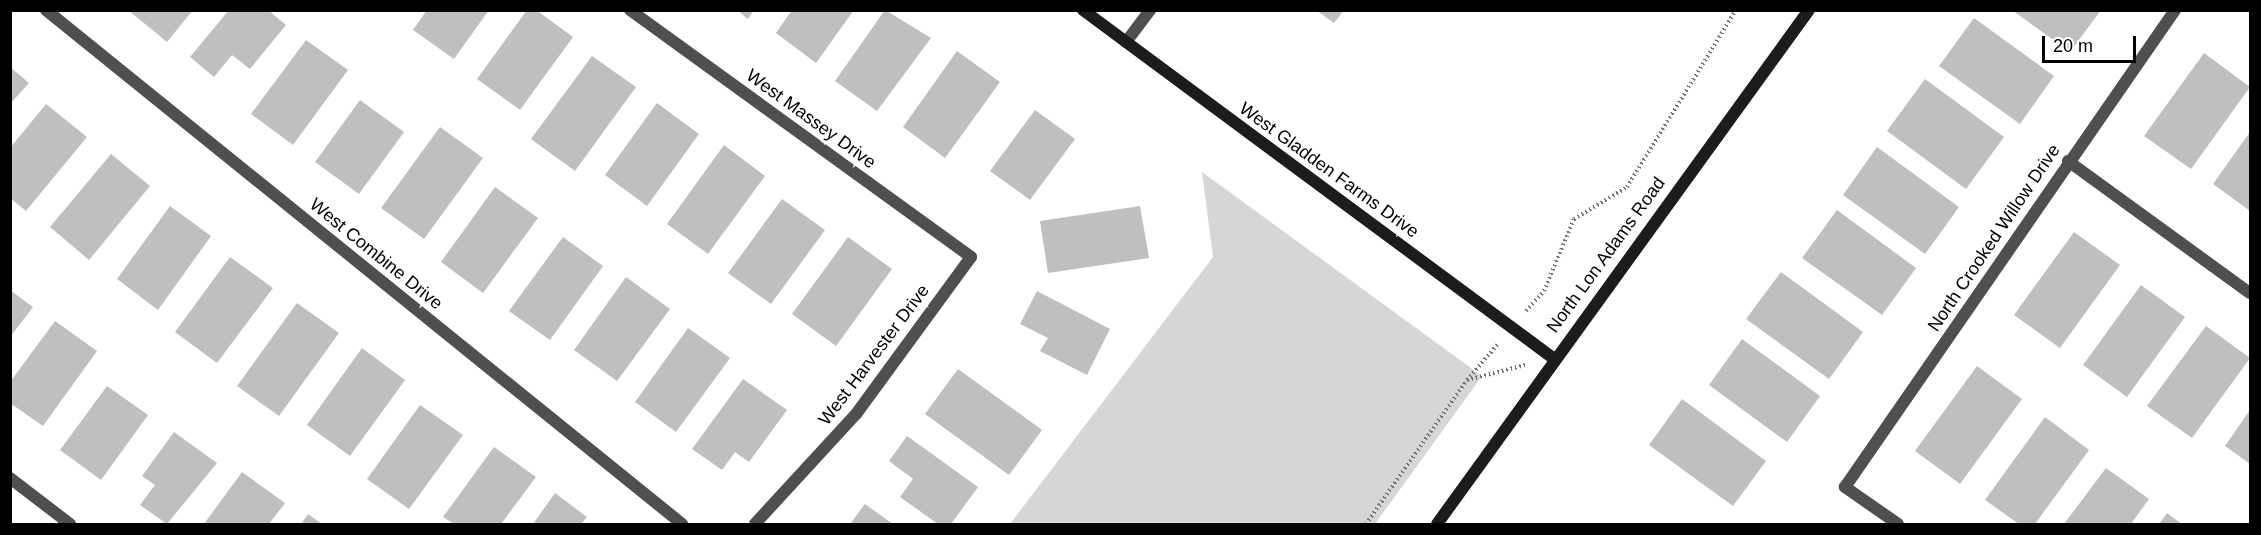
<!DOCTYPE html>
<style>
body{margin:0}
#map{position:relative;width:2261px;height:535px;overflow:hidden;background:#fff;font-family:Arial,sans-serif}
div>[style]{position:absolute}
.green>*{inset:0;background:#d6d6d6}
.building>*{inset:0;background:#bfbfbf}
.path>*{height:4px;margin-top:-2px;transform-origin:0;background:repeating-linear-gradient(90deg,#717171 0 1.5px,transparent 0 4.5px)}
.street>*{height:12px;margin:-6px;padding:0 6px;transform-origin:6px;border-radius:6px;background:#4f4f4f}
.secondary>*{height:12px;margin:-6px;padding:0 6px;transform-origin:6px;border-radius:6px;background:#1c1c1c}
span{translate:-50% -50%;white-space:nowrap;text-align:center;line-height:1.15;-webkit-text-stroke:6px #fff;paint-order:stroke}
.street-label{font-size:18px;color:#000}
.frame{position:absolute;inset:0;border:12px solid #000;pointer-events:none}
.scale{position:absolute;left:2042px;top:36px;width:94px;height:27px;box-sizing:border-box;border:3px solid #000;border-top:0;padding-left:8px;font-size:18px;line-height:21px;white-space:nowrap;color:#000;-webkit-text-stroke:4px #fff;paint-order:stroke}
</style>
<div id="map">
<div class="green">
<i style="clip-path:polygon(1202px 172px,1482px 376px,1375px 524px,1010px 524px,1213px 257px)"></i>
</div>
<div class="building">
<i style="clip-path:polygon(128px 10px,193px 10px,167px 42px)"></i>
<i style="clip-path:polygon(229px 10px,268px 10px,286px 25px,250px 69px,232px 55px,214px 77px,190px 57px)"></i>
<i style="clip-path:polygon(427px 10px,489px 10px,454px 59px,413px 30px)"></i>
<i style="clip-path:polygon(527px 10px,536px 10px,573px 37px,520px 110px,477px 79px)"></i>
<i style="clip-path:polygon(737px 10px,754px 10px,748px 19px)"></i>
<i style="clip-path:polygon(792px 10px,854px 10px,816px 63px,776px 33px)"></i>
<i style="clip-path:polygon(885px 10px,931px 38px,877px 111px,835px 81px)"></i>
<i style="clip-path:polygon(1316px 10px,1344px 10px,1334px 23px)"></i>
<i style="clip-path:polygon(2012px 10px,2101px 10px,2070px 52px)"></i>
<i style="clip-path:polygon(1974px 18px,2054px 76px,2020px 124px,1939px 66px)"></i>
<i style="clip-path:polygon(306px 40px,348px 70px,293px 145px,251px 114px)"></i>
<i style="clip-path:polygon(957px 51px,1000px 82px,945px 158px,903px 127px)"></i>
<i style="clip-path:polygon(2204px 53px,2250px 87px,2191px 169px,2144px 136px)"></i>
<i style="clip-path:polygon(592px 56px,636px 87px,575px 171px,531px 139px)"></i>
<i style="clip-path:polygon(10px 67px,29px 83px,10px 104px)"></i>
<i style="clip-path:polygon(1925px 79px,2004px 137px,1966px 189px,1887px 131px)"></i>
<i style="clip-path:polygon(360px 100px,404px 132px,359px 194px,315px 162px)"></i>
<i style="clip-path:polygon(657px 103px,699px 134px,647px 206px,605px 175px)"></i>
<i style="clip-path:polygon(46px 104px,87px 137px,26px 211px,10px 198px,10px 148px)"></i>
<i style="clip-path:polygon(1035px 110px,1075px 139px,1030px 200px,990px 171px)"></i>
<i style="clip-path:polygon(440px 127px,483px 158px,424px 239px,381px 208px)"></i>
<i style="clip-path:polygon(2250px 132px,2250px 211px,2213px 184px)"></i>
<i style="clip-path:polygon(724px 145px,765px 176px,708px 254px,667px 224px)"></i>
<i style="clip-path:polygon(1877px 147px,1959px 207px,1925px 254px,1843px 195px)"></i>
<i style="clip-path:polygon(111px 154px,150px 186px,89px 260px,50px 227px)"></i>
<i style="clip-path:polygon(495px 187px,538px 218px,483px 293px,441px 262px)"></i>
<i style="clip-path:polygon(782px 199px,825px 230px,771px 304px,728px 273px)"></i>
<i style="clip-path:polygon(170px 206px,211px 236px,158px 310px,117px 279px)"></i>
<i style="clip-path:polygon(1140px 206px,1149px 258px,1048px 273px,1040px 221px)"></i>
<i style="clip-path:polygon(1837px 210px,1916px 268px,1882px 315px,1802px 258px)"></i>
<i style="clip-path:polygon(2074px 232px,2120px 265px,2060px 348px,2014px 315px)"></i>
<i style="clip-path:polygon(563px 237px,603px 266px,550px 340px,509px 311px)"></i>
<i style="clip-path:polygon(848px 237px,892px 269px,836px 346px,792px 314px)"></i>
<i style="clip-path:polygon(230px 257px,273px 288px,217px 363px,175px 332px)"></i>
<i style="clip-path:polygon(1781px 272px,1863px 332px,1829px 379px,1746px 319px)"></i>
<i style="clip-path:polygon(626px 277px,670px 309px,617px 381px,574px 350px)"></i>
<i style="clip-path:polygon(2141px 285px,2185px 317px,2127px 397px,2083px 365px)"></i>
<i style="clip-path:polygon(10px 290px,33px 307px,10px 337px)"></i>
<i style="clip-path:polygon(1037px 291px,1110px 329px,1087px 375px,1040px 351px,1048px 338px,1020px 324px)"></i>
<i style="clip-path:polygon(297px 303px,339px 333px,279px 416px,237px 386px)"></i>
<i style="clip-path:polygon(55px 321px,97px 351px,43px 426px,10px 403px,10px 382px)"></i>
<i style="clip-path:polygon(2206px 326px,2250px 358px,2192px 438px,2147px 406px)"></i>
<i style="clip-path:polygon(688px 328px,730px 358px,676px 432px,635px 402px)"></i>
<i style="clip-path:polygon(1742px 339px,1820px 396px,1787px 442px,1709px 385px)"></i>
<i style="clip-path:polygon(362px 348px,405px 380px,350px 456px,307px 425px)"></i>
<i style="clip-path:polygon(1977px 366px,2022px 399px,1960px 484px,1915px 451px)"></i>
<i style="clip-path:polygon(958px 369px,1042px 430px,1009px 475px,925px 414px)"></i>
<i style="clip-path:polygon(743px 379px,787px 410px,749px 462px,735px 452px,722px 470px,692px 449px)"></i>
<i style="clip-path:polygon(107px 386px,148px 415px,101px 480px,60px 450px)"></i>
<i style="clip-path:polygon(1682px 399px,1766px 461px,1733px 506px,1649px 445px)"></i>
<i style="clip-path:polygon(420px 405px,463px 435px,409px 509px,367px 479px)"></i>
<i style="clip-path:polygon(2250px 410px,2250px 464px,2225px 446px)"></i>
<i style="clip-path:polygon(2045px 417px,2089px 450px,2035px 524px,2019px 524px,1985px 500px)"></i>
<i style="clip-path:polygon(174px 432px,217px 463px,167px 524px,140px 505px,155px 485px,142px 476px)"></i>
<i style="clip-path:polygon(907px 436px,978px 487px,951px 524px,938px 524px,900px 497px,913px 479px,889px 461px)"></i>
<i style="clip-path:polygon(494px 447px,536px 477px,501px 524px,454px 524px,443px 517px)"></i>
<i style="clip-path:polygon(2106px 468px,2149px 499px,2131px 524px,2064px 524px)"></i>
<i style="clip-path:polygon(242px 472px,285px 503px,269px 524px,204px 524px)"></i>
<i style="clip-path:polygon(555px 493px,587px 517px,581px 524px,533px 524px)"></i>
<i style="clip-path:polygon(865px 504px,893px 524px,850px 524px)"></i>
<i style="clip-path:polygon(2167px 513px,2182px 524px,2159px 524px)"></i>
<i style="clip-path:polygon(308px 514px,322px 524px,301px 524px)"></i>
</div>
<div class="path">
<i style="left:1526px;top:311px;width:27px;rotate:-48deg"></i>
<i style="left:1544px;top:291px;width:78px;rotate:-67.4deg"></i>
<i style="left:1574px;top:219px;width:62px;rotate:-31.1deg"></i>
<i style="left:1627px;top:187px;width:208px;rotate:-58.4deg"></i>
<i style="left:1467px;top:380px;width:48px;rotate:-49.3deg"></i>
<i style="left:1366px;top:524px;width:176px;rotate:-55deg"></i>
<i style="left:1467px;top:380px;width:60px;rotate:-14.5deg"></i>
</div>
<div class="street">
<i style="left:46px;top:10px;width:818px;rotate:38.94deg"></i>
<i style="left:630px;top:10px;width:421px;rotate:35.9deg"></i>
<i style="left:971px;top:257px;width:195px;rotate:126.2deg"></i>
<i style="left:856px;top:414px;width:149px;rotate:132.6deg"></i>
<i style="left:1126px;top:42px;width:40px;rotate:-53deg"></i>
<i style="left:2068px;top:161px;width:225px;rotate:36deg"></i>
<i style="left:10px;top:478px;width:76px;rotate:37.5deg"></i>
<i style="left:1898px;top:524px;width:65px;rotate:-145.1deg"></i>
<i style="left:1845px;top:487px;width:580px;rotate:-55.32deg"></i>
</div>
<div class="secondary">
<i style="left:1083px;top:10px;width:585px;rotate:36.52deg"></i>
<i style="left:1437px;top:524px;width:634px;rotate:-54.11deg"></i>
</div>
<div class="street-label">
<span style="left:811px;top:119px;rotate:36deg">West Massey Drive</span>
<span style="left:1329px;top:170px;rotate:36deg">West Gladden Farms Drive</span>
<span style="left:1994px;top:238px;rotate:-56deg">North Crooked Willow Drive</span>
<span style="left:376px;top:254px;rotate:39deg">West Combine Drive</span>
<span style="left:1606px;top:255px;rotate:-54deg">North Lon Adams Road</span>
<span style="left:874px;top:355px;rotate:-53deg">West Harvester Drive</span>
</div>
<div class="frame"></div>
<div class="scale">20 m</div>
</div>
